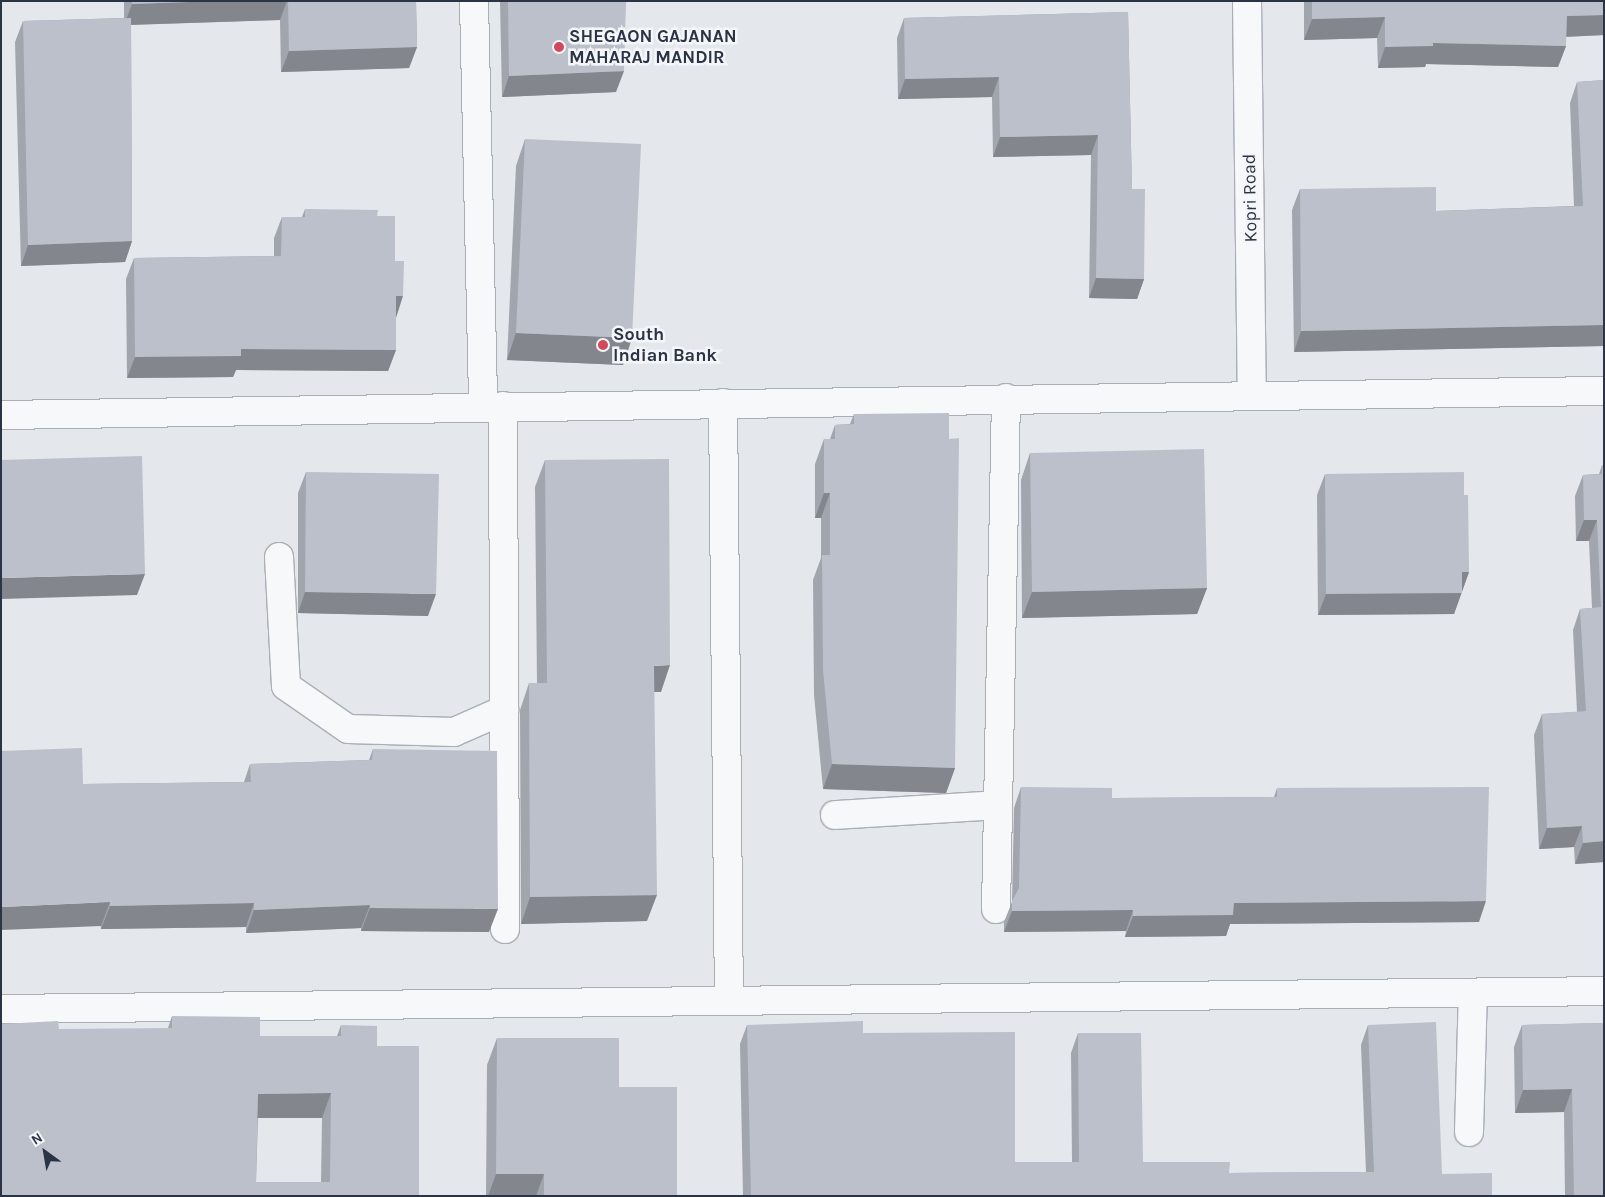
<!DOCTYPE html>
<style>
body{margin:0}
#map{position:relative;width:1605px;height:1197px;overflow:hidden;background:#e4e7ec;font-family:Karla,sans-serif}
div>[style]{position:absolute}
.roads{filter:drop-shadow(1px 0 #a9aeb7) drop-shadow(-1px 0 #a9aeb7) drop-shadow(0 1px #a9aeb7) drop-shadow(0 -1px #a9aeb7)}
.minor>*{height:28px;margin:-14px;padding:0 14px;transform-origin:14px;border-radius:14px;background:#f7f8fa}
.wall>*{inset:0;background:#a1a5ae}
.shaded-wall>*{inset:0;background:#83868d}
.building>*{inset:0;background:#bbc0ca}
.dots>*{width:14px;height:14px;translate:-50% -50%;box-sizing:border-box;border:2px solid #f4f6f9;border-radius:50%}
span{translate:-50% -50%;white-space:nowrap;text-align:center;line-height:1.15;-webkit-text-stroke:5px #f4f6f9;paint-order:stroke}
.poi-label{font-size:18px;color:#2b3445;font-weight:700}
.left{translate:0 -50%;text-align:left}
.street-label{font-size:18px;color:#2b3445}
.frame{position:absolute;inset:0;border:2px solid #2b3445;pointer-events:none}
.north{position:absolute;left:20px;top:1127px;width:50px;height:50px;-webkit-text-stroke:4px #f4f6f9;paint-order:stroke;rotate:328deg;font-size:14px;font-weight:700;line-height:20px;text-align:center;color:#2b3445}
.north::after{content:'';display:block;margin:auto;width:18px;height:22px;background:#2b3445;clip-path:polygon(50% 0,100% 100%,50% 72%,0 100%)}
</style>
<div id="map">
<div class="roads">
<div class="minor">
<i style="left:474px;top:1px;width:405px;rotate:88.7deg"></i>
<i style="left:1247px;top:1px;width:393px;rotate:89.3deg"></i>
<i style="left:723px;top:403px;width:598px;rotate:89.43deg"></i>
<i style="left:503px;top:406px;width:523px;rotate:89.78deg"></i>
<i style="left:1px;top:415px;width:1603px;rotate:-0.86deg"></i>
<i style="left:279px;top:557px;width:129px;rotate:86.9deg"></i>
<i style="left:286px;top:686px;width:75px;rotate:34.7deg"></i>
<i style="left:348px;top:729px;width:106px;rotate:1.6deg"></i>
<i style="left:454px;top:732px;width:55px;rotate:-23.7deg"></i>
<i style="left:835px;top:815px;width:163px;rotate:-3.5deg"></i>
<i style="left:996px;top:909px;width:511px;rotate:-88.88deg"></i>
<i style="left:1px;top:1009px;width:1603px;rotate:-0.64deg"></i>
<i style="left:1469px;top:1132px;width:139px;rotate:-88.4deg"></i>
</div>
</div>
<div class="wall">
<i style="clip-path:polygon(124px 1px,416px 1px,417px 47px,409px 68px,281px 72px,280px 20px,131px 25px,132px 241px,125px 262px,21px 266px,15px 42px,23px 21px,124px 18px)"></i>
<i style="clip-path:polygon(500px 1px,626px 1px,616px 92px,502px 97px)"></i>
<i style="clip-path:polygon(1304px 1px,1604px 1px,1604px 35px,1566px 37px,1566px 46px,1558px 67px,1426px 64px,1425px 67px,1378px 68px,1377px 38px,1304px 40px)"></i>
<i style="clip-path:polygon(1128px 12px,1132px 189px,1144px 279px,1137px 299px,1089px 298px,1091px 155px,993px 157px,992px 97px,898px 99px,897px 38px,904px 18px)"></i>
<i style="clip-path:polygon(1604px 80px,1604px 346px,1294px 352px,1292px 210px,1300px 189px,1436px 211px,1574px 206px,1570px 103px,1577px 82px)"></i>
<i style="clip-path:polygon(525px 139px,632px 338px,623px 365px,507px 360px,516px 166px)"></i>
<i style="clip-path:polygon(305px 209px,377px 216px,395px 261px,396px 350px,388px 371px,236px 370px,233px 377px,127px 378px,126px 279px,134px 258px,274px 256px,274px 238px,282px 217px,302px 217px)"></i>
<i style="clip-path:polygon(854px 414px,949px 439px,955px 768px,946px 793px,823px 789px,814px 695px,813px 580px,821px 558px,821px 518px,815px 518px,815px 464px,824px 439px,830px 439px,835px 425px,850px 424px)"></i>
<i style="clip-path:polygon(1030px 453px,1207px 588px,1197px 614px,1022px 618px,1021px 480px)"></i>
<i style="clip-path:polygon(545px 460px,661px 692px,654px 692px,647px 921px,521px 924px,520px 710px,529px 683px,537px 683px,535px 487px)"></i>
<i style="clip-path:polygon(1602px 465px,1604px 862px,1575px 864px,1574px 847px,1539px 849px,1534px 735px,1542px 714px,1577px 712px,1573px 630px,1580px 609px,1592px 608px,1589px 541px,1576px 541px,1575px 496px,1583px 475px,1599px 474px)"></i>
<i style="clip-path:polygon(306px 472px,428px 616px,298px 613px,298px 493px)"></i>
<i style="clip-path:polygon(1325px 474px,1464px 495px,1469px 572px,1454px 614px,1318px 615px,1317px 495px)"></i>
<i style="clip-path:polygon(373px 749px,489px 932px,361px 931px,361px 928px,246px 933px,246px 927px,101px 929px,83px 784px,244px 782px,250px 764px,369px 760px)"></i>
<i style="clip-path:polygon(1021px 787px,1112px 798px,1274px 797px,1277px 788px,1479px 922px,1230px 924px,1226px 936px,1125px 937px,1126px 931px,1004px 932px,1004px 922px,1012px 902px,1014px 808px)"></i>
<i style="clip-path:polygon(evenodd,172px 1016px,260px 1036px,337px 1036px,341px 1025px,377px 1046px,419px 1196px,1px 1196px,168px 1028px,172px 1016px,258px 1118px,322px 1118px,321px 1182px,256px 1182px,258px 1118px)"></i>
<i style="clip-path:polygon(1604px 1023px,1604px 1196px,1565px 1196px,1564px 1112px,1515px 1113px,1514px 1047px,1522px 1025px)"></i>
<i style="clip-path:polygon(747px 1025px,863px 1033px,1015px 1162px,1072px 1162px,1071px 1053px,1078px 1033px,1143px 1162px,1229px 1173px,1366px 1172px,1361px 1045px,1368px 1025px,1442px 1174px,1492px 1196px,743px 1196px,740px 1044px)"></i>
<i style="clip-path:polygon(497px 1038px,619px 1087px,677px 1196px,486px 1196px,487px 1065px)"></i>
</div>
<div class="shaded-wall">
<i style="clip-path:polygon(218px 1px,287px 1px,280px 20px,124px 25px,132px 4px)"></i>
<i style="clip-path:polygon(1604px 15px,1604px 35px,1559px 37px,1567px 16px)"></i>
<i style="clip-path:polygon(1385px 17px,1377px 38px,1304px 40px,1312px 19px)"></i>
<i style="clip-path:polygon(1433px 43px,1566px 46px,1558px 67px,1426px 64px,1425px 67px,1378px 68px,1385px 47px)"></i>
<i style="clip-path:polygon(417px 47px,409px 68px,281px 72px,289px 51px)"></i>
<i style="clip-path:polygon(624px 71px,616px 92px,502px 97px,509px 76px)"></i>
<i style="clip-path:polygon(999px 77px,992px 97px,898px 99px,905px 79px)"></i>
<i style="clip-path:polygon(1098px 135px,1091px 155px,993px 157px,1000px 137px)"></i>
<i style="clip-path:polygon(132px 241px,125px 262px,21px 266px,28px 245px)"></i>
<i style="clip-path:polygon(1096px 278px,1144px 279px,1137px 299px,1089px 298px)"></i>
<i style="clip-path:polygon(396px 296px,403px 296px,396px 318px)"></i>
<i style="clip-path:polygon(1604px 325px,1604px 346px,1294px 352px,1301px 331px)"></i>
<i style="clip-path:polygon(516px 333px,632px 338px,623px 365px,507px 360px)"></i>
<i style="clip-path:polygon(241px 349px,396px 350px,388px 371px,236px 370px,233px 377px,127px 378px,135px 357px)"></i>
<i style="clip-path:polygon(824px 493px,830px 493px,821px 518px,815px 518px)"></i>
<i style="clip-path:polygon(1584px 520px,1597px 520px,1589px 541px,1576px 541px)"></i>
<i style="clip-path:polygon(1462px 572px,1469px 572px,1454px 614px,1318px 615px,1326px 594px)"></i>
<i style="clip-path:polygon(145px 574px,137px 595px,1px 599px,1px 578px)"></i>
<i style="clip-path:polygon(1207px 588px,1197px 614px,1022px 618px,1032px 592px)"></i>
<i style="clip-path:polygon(305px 592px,436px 594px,428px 616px,298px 613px)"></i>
<i style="clip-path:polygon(670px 665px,661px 692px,644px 692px,654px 666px)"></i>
<i style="clip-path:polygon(832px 764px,955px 768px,946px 793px,823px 789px)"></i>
<i style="clip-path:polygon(1582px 826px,1574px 847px,1539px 849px,1547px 828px)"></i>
<i style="clip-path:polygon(1604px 841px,1604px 862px,1575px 864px,1583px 843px)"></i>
<i style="clip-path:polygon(657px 895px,647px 921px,521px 924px,530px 897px)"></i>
<i style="clip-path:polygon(1486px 901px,1479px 922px,1230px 924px,1226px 936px,1125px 937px,1133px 916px,1234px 903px)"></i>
<i style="clip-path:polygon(110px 902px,101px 926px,1px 930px,1px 907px)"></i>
<i style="clip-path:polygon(254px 903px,246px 927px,101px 929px,110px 906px)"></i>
<i style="clip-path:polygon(370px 905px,361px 928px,246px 933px,254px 910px)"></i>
<i style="clip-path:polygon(370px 908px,498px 909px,489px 932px,361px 931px)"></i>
<i style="clip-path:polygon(1133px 910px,1126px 931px,1004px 932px,1012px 911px)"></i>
<i style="clip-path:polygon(1572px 1089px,1564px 1112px,1515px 1113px,1523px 1090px)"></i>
<i style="clip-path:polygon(331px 1093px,322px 1118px,249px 1118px,258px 1094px)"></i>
<i style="clip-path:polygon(496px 1174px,544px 1174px,536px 1196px,488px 1196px)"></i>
</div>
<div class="building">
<i style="clip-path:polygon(132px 1px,218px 1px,132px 4px)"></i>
<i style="clip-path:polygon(288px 1px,416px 1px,417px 47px,289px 51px)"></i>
<i style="clip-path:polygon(508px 1px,626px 1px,624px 71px,509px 76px)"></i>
<i style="clip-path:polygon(1312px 1px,1604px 1px,1604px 15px,1567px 16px,1566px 46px,1433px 43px,1433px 46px,1385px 47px,1385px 17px,1312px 19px)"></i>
<i style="clip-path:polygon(1128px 12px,1132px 189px,1145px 189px,1144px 279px,1096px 278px,1098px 135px,1000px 137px,999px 77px,905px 79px,904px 18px)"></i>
<i style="clip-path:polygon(131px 18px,132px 241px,28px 245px,23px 21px)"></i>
<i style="clip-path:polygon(1604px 80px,1604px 325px,1301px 331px,1300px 189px,1436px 187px,1436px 211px,1583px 206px,1577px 82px)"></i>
<i style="clip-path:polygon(525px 139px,641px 144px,632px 338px,516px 333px)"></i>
<i style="clip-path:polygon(305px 209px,378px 210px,377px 216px,395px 216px,395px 261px,404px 261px,403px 296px,396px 296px,396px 350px,241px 349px,241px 356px,135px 357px,134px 258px,281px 256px,282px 217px,305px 217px)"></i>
<i style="clip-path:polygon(949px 413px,949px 439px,959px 438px,955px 768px,832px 764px,823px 670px,822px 555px,830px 555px,830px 493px,824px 493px,824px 439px,835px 439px,835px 425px,854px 424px,854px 414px)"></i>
<i style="clip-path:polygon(1204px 449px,1207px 588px,1032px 592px,1030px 453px)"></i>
<i style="clip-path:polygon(142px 456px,145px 574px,1px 578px,1px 460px)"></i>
<i style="clip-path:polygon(669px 459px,670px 665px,654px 666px,657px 895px,530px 897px,529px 683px,547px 683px,545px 460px)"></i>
<i style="clip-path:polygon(1602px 465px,1604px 465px,1604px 841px,1583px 843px,1582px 826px,1547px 828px,1542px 714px,1586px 711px,1580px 609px,1601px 607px,1597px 520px,1584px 520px,1583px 475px,1602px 474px)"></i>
<i style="clip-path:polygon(306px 472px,439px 474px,436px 594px,305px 592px)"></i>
<i style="clip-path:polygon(1464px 472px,1464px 495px,1468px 495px,1469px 572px,1462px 572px,1462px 593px,1326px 594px,1325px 474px)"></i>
<i style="clip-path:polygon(82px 748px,83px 784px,251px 782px,250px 764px,372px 760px,373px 749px,497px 751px,498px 909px,370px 908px,370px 905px,254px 910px,254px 903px,110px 906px,110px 902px,1px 907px,1px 751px)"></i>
<i style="clip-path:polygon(1021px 787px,1112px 788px,1112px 798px,1277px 797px,1277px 788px,1489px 787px,1486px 901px,1234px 903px,1233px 915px,1133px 916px,1133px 910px,1012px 911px,1012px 901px,1019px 888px)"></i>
<i style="clip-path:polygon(evenodd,172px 1016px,260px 1017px,260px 1036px,341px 1036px,341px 1025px,377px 1026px,377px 1046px,419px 1046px,419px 1196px,1px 1196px,1px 1024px,58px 1021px,59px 1029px,172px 1028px,172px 1016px,331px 1093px,330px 1182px,256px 1182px,258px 1094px,331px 1093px)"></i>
<i style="clip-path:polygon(863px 1021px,863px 1033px,1015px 1032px,1015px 1162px,1079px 1162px,1078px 1033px,1141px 1033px,1143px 1162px,1230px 1162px,1229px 1173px,1374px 1172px,1368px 1025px,1436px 1022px,1442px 1174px,1492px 1173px,1492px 1196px,751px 1196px,747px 1025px)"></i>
<i style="clip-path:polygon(1604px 1023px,1604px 1196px,1574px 1196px,1572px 1089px,1523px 1090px,1522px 1025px)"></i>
<i style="clip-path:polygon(497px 1038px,619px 1038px,619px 1087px,677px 1087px,677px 1196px,544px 1196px,544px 1174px,496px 1174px)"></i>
</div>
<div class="dots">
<i style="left:559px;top:47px;background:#d1495b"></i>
<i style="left:603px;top:345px;background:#d1495b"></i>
</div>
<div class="poi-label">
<span class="left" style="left:569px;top:47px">SHEGAON GAJANAN<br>MAHARAJ MANDIR</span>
<span class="left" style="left:613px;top:345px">South<br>Indian Bank</span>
</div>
<div class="street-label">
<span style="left:1250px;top:198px;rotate:-91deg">Kopri Road</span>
</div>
<div class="frame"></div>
<div class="north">N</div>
</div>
